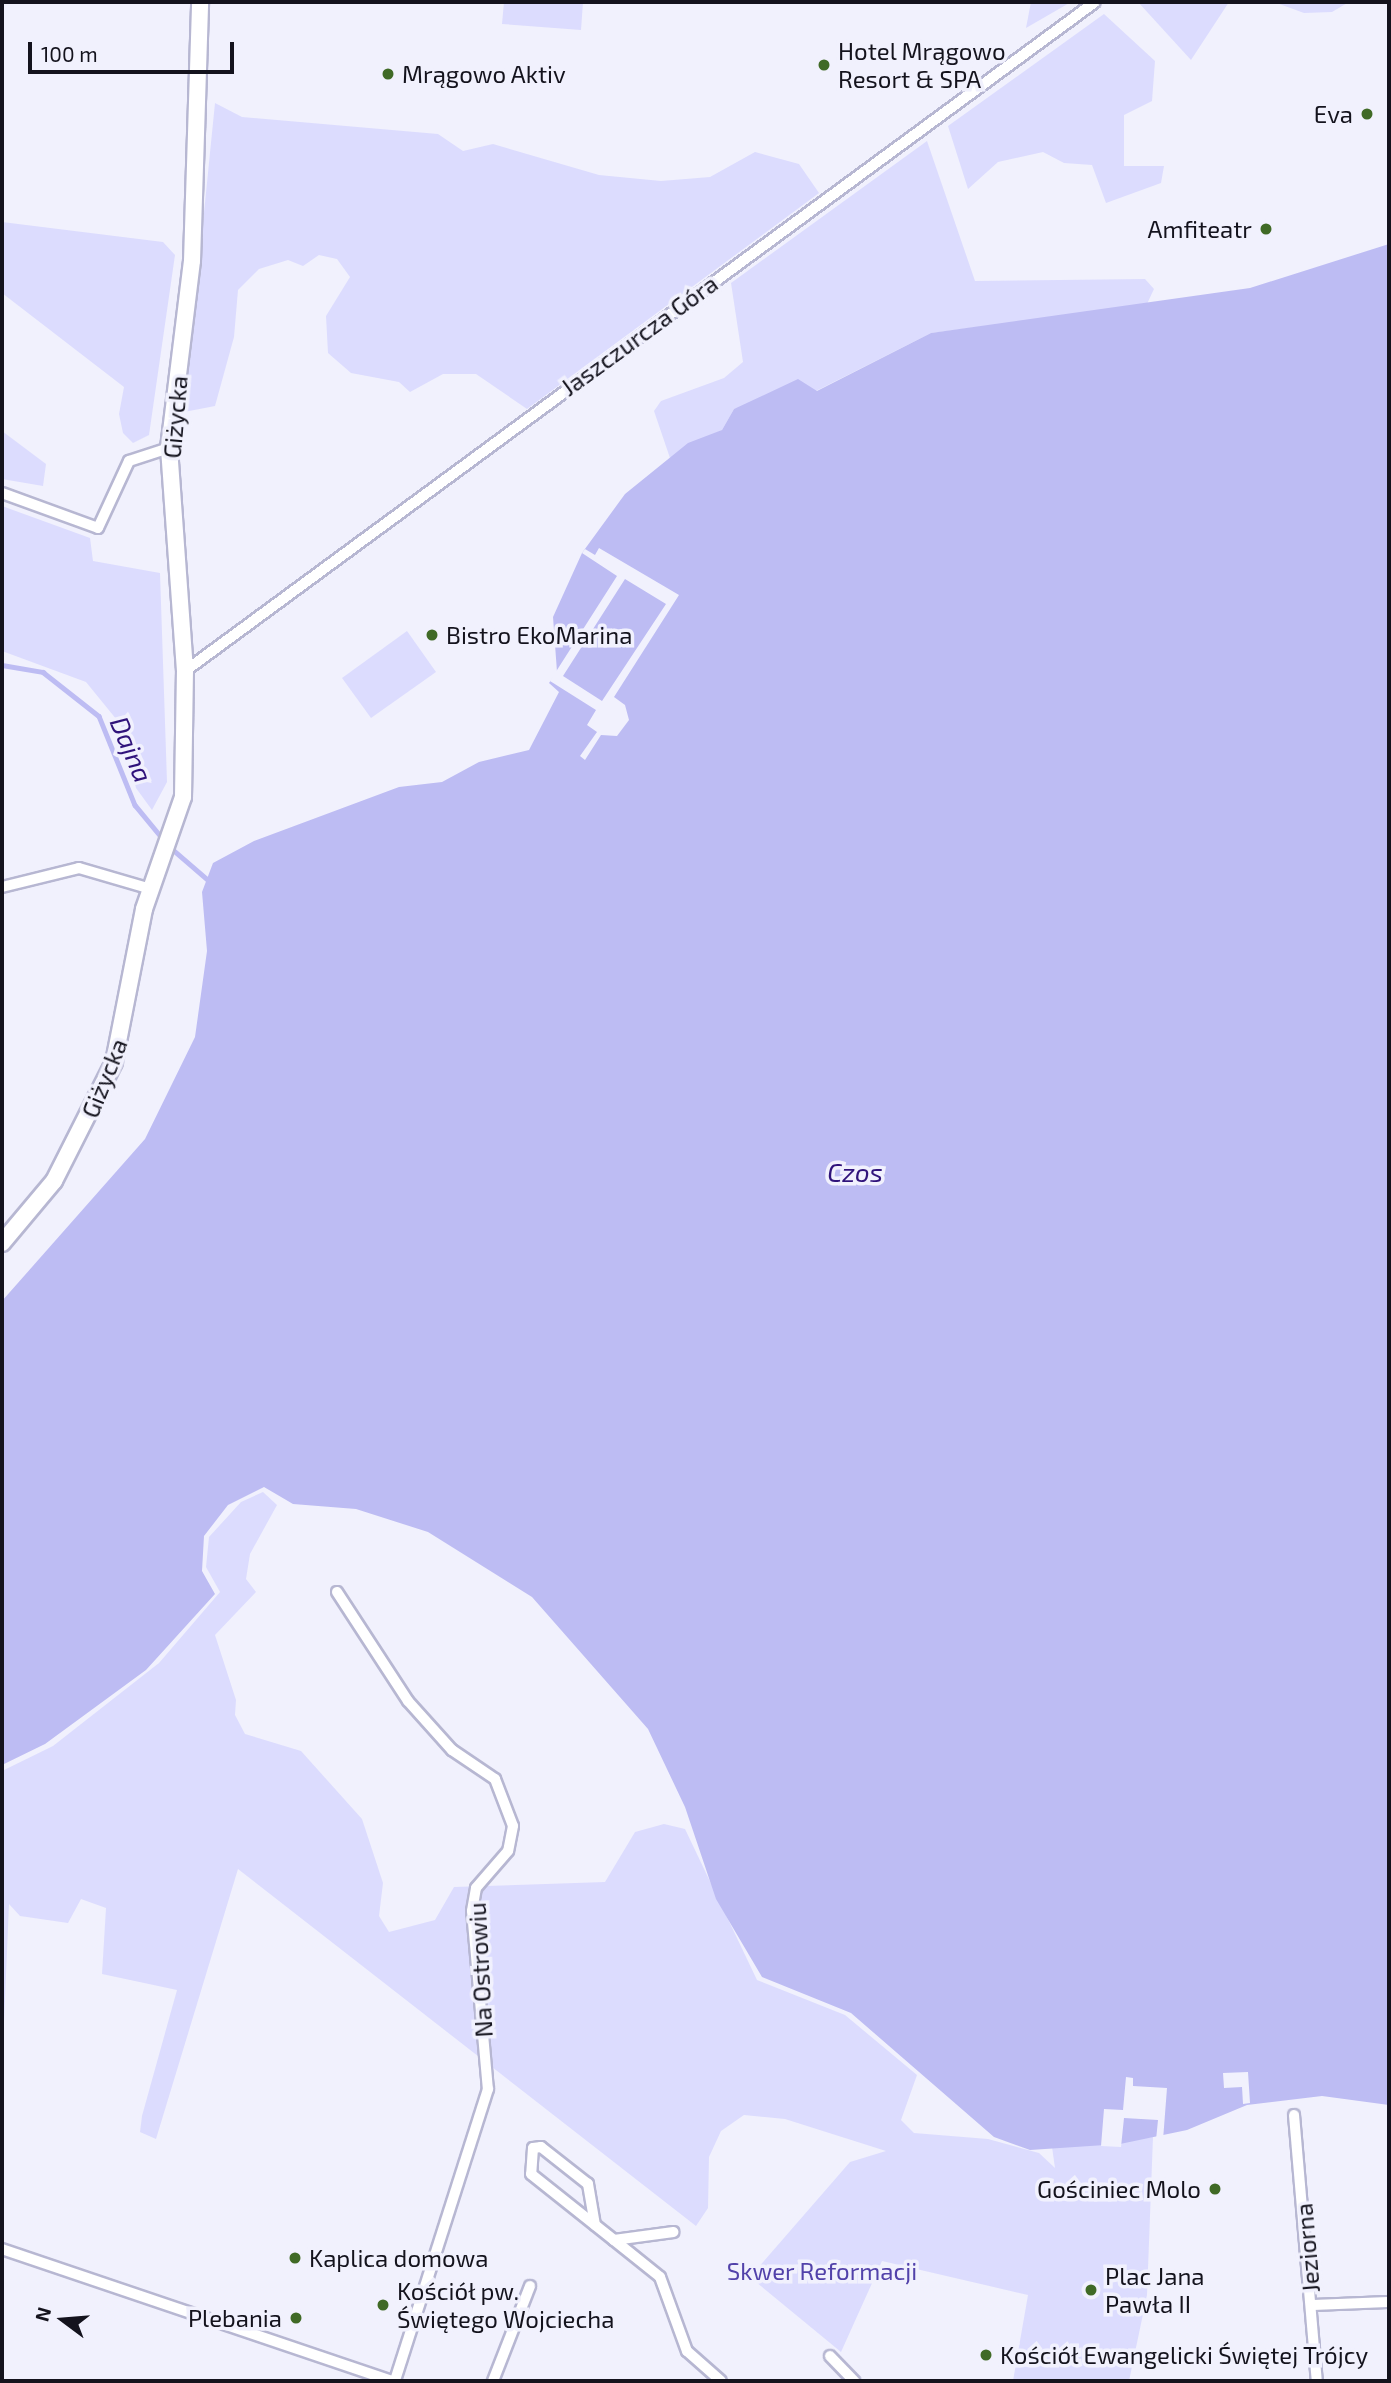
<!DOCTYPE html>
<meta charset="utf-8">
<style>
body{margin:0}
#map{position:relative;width:1391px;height:2383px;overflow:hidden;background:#f1f1fd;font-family:"Exo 2",sans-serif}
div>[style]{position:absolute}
.green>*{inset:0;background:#dcdcfe}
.water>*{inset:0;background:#bdbcf3}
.pier>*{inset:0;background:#f1f1fd}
.stream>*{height:4.5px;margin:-2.25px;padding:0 2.25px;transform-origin:2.25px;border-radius:2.25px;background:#bdbcf3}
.roads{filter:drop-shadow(2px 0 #b7b7d2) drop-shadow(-2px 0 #b7b7d2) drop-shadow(0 2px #b7b7d2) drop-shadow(0 -2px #b7b7d2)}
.street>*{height:10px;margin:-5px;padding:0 5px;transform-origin:5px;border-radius:5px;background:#fff}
.secondary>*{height:16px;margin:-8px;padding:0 8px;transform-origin:8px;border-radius:8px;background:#fff}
.dots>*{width:19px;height:19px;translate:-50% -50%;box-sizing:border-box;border:4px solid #f1f1fd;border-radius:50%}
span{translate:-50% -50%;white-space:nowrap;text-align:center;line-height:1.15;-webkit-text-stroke:7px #f1f1fd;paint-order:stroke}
.poi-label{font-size:24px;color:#14131d}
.left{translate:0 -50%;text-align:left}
.right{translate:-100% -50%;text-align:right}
.street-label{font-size:24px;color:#14131d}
.park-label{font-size:24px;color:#5242aa}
.water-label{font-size:26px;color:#30137b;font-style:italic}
.frame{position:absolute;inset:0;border:4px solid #14131d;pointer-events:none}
.north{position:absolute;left:28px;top:2285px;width:70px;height:70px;-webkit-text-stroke:5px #f1f1fd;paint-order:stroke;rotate:286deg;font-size:19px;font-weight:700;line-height:28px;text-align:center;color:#14131d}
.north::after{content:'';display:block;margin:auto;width:24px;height:32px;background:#14131d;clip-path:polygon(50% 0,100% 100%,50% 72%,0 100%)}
.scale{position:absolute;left:28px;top:42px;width:206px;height:32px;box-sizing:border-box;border:4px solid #14131d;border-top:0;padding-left:9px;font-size:21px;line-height:24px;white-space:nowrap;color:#14131d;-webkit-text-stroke:5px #f1f1fd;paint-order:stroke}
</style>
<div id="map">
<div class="green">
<i style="clip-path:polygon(504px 2px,583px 2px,581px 30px,502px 24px)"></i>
<i style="clip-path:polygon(1031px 2px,1071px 2px,1026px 28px)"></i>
<i style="clip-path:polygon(1138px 2px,1229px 2px,1191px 60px)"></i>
<i style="clip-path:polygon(1274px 2px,1349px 2px,1332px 12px,1304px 13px)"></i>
<i style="clip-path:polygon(1104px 14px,1155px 61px,1152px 101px,1124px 115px,1124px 166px,1164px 166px,1161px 183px,1106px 203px,1092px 165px,1064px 163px,1043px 152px,998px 162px,968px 189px,948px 126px)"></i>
<i style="clip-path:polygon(215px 103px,242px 117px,438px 134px,463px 151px,493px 144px,599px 175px,661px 181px,710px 177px,755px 152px,799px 164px,819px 193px,527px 409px,476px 374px,443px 374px,410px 392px,399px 382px,351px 373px,328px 353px,326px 316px,350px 277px,337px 259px,319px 255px,303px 266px,288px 260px,259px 269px,238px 290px,234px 337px,215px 406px,184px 412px)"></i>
<i style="clip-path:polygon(927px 141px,975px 281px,1145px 279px,1154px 289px,1146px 306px,931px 333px,816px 391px,734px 409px,722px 430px,670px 458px,654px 411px,661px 401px,724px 378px,743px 362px,731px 283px)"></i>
<i style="clip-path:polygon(2px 222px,163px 242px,175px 255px,149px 435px,133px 443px,123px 433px,119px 414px,124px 387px,2px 293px)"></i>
<i style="clip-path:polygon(2px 431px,46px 464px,43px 486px,2px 479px)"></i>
<i style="clip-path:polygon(2px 506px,90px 538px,93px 561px,160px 573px,167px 782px,152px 810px,136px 788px,121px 725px,86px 682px,2px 651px)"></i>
<i style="clip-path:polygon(407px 631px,436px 672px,371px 718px,342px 678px)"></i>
<i style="clip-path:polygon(263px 1492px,277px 1505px,250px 1554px,246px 1579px,256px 1592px,215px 1635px,236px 1700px,235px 1715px,245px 1734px,301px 1751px,362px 1819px,383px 1883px,379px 1916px,389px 1932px,435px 1920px,454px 1887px,605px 1882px,635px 1832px,664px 1824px,685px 1829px,757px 1980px,845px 2015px,917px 2075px,901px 2120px,914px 2133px,988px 2139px,1039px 2153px,1055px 2168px,1052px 2147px,1153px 2137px,1147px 2295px,1129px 2381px,1013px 2381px,1028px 2295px,882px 2261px,841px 2352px,750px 2277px,850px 2162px,886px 2151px,785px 2119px,744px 2115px,721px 2131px,709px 2157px,708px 2208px,696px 2226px,238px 1869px,156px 2139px,140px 2132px,142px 2116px,177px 1990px,102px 1974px,106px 1908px,81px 1899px,68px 1923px,20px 1916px,9px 1904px,2px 2069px,2px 1771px,53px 1746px,159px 1663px,220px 1592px,206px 1567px,209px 1537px,241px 1502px)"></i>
</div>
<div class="water">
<i style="clip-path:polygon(1389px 244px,1389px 2105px,1322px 2096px,1247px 2105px,1187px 2130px,1120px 2144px,1030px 2150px,994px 2137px,851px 2013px,762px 1977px,716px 1899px,685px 1807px,648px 1729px,532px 1597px,428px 1532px,356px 1509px,293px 1504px,264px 1487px,228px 1505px,204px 1536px,202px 1571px,215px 1594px,146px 1670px,45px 1744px,2px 1765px,2px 1301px,145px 1139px,195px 1037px,207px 951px,202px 892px,213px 863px,254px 841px,399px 787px,442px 782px,479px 762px,529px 750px,559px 692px,549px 683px,557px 672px,553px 617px,582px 553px,625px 494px,688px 443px,722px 430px,734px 409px,798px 379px,817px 391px,931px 333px,1250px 288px)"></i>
</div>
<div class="pier">
<i style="clip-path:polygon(evenodd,599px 548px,679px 595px,614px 697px,625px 705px,629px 720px,617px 736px,601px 735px,585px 760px,580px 756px,597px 732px,587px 725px,596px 710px,550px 681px,617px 576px,582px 553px,585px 549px,595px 555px,599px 548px,625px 579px,666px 604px,602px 701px,563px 676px,625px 579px)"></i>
<i style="clip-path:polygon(1248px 2072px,1250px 2103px,1243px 2104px,1242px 2087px,1224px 2088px,1223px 2073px)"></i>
<i style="clip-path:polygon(1126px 2077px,1133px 2078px,1133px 2086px,1167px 2088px,1163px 2140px,1156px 2140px,1158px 2120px,1124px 2118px,1121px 2147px,1101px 2146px,1104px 2109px,1123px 2110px)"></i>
</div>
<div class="stream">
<i style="left:2px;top:665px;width:42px;rotate:9.7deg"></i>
<i style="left:43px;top:672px;width:71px;rotate:38.2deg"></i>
<i style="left:99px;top:716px;width:96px;rotate:68deg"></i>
<i style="left:135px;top:805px;width:44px;rotate:50.5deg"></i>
<i style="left:171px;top:848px;width:48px;rotate:40.7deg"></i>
</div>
<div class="roads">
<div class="street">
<i style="left:2px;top:493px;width:102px;rotate:20deg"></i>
<i style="left:98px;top:528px;width:74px;rotate:-65.2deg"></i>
<i style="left:129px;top:461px;width:42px;rotate:-18deg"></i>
<i style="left:185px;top:671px;width:1129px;rotate:-36.32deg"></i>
<i style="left:2px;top:887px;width:79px;rotate:-13.9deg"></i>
<i style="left:79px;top:868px;width:75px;rotate:16.3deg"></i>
<i style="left:337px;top:1592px;width:130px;rotate:56.9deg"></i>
<i style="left:408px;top:1701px;width:66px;rotate:48.1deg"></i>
<i style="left:452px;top:1750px;width:52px;rotate:34deg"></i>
<i style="left:495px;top:1779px;width:50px;rotate:69deg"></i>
<i style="left:513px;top:1826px;width:25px;rotate:101deg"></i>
<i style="left:508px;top:1851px;width:49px;rotate:130.9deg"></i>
<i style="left:476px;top:1888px;width:23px;rotate:100deg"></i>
<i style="left:472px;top:1911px;width:179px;rotate:84.9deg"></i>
<i style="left:488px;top:2089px;width:306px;rotate:107.7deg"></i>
<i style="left:1294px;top:2115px;width:267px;rotate:85.1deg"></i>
<i style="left:595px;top:2225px;width:42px;rotate:-99.7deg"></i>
<i style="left:588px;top:2184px;width:60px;rotate:-141.8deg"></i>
<i style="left:541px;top:2147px;width:8px;rotate:173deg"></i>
<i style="left:533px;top:2148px;width:26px;rotate:94deg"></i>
<i style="left:531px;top:2174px;width:106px;rotate:38.5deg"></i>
<i style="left:614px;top:2240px;width:59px;rotate:38.8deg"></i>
<i style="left:660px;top:2277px;width:79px;rotate:70deg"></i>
<i style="left:687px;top:2351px;width:45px;rotate:41.4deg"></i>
<i style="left:614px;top:2240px;width:60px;rotate:-7.7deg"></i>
<i style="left:2px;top:2249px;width:413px;rotate:18.7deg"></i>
<i style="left:1312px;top:2305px;width:77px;rotate:-2.2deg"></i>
<i style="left:830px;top:2356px;width:35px;rotate:46deg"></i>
<i style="left:493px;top:2381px;width:102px;rotate:-68.7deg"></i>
</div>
<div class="secondary">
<i style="left:2px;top:1243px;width:81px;rotate:-50deg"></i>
<i style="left:54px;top:1181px;width:133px;rotate:-63.2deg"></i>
<i style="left:114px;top:1062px;width:156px;rotate:-78.9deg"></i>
<i style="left:144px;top:909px;width:119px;rotate:-70.8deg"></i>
<i style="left:183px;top:797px;width:126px;rotate:-89.1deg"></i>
<i style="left:185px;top:671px;width:224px;rotate:-94.1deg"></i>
<i style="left:169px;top:448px;width:188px;rotate:-83deg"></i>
<i style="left:192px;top:261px;width:259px;rotate:-88.2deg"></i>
</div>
</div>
<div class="dots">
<i style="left:824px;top:65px;background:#406a26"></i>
<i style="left:388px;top:74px;background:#406a26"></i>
<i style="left:1367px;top:114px;background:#406a26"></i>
<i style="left:1266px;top:229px;background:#406a26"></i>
<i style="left:432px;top:635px;background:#406a26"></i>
<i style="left:1215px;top:2189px;background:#406a26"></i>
<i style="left:295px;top:2258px;background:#406a26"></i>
<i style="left:1091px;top:2290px;background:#406a26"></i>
<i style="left:383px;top:2305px;background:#406a26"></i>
<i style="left:296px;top:2318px;background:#406a26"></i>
<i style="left:986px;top:2355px;background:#406a26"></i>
</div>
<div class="poi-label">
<span class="left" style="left:838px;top:65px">Hotel Mrągowo<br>Resort &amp; SPA</span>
<span class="left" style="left:402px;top:74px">Mrągowo Aktiv</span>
<span class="right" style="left:1353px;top:114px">Eva</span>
<span class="right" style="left:1252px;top:229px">Amfiteatr</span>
<span class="left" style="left:446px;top:635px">Bistro EkoMarina</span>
<span class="right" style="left:1201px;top:2189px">Gościniec Molo</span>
<span class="left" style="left:309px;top:2258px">Kaplica domowa</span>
<span class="left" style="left:1105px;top:2290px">Plac Jana<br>Pawła II</span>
<span class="left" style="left:397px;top:2305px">Kościół pw.<br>Świętego Wojciecha</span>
<span class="right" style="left:282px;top:2318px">Plebania</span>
<span class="left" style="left:1000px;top:2355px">Kościół Ewangelicki Świętej Trójcy</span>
</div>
<div class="street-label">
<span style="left:639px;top:335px;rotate:-36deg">Jaszczurcza Góra</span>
<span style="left:175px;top:417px;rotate:-85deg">Giżycka</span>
<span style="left:104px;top:1078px;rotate:-68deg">Giżycka</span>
<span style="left:480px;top:1970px;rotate:-93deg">Na Ostrowiu</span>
<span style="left:1307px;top:2248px;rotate:-95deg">Jeziorna</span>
</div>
<div class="park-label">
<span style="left:822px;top:2271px">Skwer Reformacji</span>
</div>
<div class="water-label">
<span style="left:132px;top:749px;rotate:67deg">Dajna</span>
<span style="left:855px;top:1172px">Czos</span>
</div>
<div class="frame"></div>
<div class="north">N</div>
<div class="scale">100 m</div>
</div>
